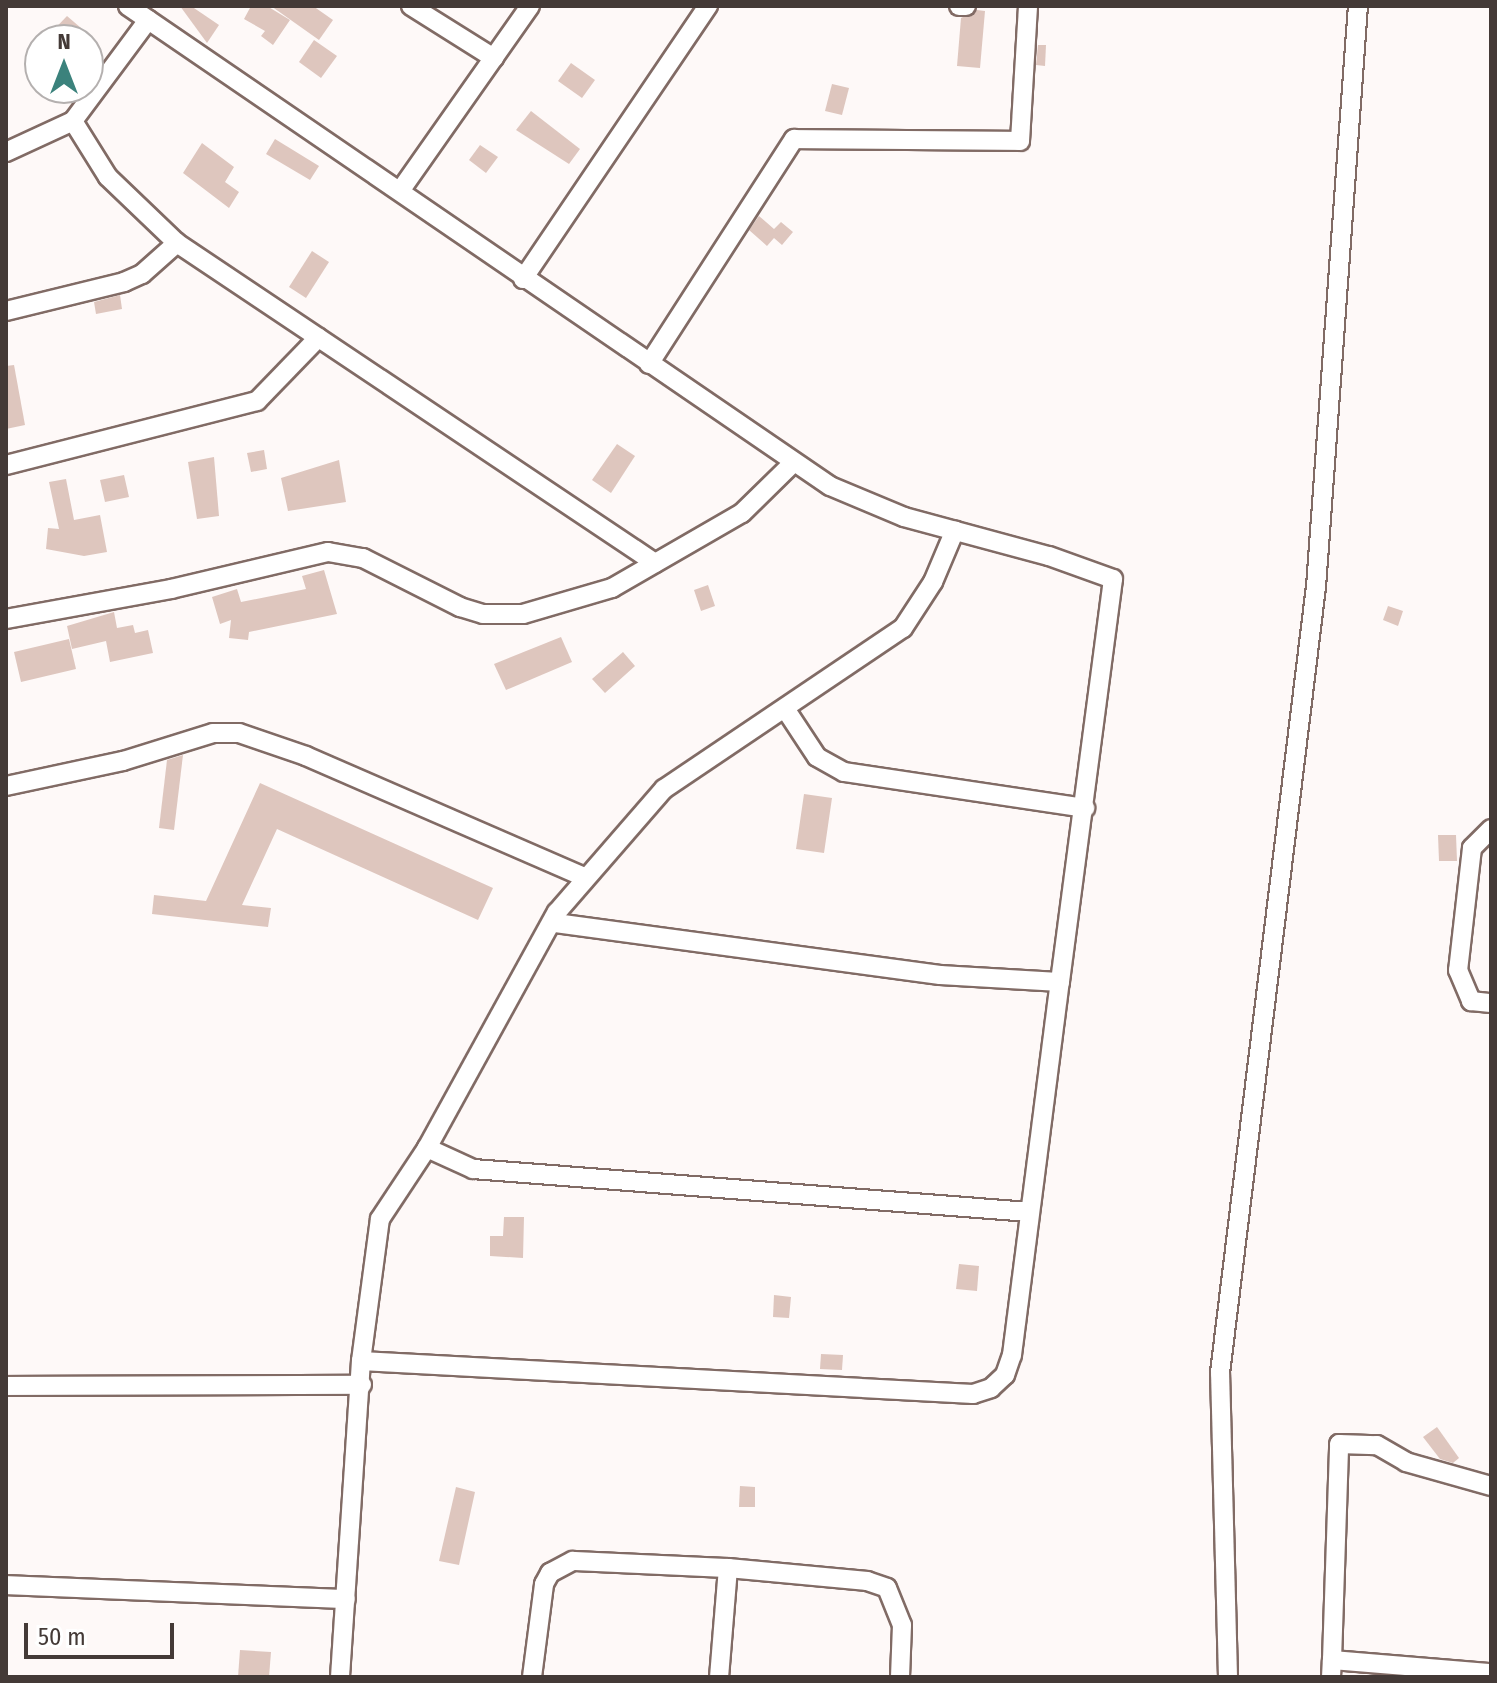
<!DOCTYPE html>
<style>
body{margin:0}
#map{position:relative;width:1497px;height:1683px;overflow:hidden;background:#fef9f8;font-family:"Fira Sans Condensed",sans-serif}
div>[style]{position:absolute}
.building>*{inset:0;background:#dec6be}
.roads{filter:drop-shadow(2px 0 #816b65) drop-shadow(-2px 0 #816b65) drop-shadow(0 2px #816b65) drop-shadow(0 -2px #816b65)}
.minor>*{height:18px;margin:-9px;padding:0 9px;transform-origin:9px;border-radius:9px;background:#fff}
span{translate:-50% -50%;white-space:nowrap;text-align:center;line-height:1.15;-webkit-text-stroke:6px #fff;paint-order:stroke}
.frame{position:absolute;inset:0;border:8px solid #443a37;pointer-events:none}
.north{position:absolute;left:24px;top:24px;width:80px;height:80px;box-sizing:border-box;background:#fff;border:2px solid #b4b0af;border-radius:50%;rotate:0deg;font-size:22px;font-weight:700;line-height:32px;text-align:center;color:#443a37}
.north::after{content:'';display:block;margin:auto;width:28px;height:36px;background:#3b827c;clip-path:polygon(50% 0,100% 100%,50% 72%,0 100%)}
.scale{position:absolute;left:24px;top:1623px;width:150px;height:36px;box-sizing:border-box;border:4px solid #443a37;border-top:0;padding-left:10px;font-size:24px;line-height:28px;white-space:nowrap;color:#443a37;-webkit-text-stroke:6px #fff;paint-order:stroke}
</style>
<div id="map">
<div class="building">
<i style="clip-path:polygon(180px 6px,191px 6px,219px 25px,207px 43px)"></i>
<i style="clip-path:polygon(251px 6px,267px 6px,290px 20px,273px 45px,261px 36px,265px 31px,244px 19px)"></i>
<i style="clip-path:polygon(271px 6px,313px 6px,333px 20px,319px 40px)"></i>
<i style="clip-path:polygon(977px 10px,985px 11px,980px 68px,957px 66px,961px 18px)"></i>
<i style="clip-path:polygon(67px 16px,81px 28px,70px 40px,44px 40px)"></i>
<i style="clip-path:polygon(314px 40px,337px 56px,321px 78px,299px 62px)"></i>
<i style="clip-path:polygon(1038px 45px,1046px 45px,1045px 66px,1036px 65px)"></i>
<i style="clip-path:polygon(571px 63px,595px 80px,582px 98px,558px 81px)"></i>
<i style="clip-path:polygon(832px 84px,849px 88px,842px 115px,825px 111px)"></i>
<i style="clip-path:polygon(531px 111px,580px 149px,569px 164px,516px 130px)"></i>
<i style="clip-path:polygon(275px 139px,319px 166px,310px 180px,266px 154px)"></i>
<i style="clip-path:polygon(202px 143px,234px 167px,225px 182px,239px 192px,229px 208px,183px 173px)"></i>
<i style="clip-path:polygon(480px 145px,498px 157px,486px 173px,469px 160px)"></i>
<i style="clip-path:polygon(759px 216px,774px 229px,781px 222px,793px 232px,782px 245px,774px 238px,767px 246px,749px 230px)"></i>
<i style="clip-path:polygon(312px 251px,329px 262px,306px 298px,289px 287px)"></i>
<i style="clip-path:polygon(120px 295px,122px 309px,96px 314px,94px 302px)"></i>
<i style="clip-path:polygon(14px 365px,25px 425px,6px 429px,6px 366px)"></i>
<i style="clip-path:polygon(617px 444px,635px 456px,611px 493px,592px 480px)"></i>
<i style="clip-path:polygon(264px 450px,267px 469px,251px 472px,247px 453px)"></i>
<i style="clip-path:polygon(214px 457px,219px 516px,197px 519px,188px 462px)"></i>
<i style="clip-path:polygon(339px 460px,346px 502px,288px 511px,281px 478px)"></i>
<i style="clip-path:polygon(124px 475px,129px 497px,105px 502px,100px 480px)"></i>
<i style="clip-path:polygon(66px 479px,74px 520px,100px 515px,107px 552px,84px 556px,46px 549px,48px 528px,59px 529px,49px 482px)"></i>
<i style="clip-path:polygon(324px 570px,337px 614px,249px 632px,248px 640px,229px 638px,231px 620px,220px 624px,212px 597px,237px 589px,241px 602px,306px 589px,302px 576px)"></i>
<i style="clip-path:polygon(708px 585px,715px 606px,701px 611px,694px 590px)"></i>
<i style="clip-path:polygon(1388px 606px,1403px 611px,1398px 626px,1383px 620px)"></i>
<i style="clip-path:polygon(114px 612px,117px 628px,133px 625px,135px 633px,148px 630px,153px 653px,110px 662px,106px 641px,72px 649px,67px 626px)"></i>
<i style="clip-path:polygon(561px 637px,572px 662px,506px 690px,494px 664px)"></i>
<i style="clip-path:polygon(69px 639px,76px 669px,21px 682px,14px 652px)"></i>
<i style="clip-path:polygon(623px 652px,635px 666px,605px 693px,592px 679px)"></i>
<i style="clip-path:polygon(183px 755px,174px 830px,159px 828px,167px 760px)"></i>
<i style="clip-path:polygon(260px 783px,493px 888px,478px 920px,277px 829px,242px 905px,271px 908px,268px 927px,152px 914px,154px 895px,206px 901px)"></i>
<i style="clip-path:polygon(804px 794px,832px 798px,824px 853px,796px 849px)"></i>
<i style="clip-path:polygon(1438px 835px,1456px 835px,1457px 861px,1439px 861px)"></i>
<i style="clip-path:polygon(504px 1217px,524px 1217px,523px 1258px,490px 1256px,490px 1236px,503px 1236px)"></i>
<i style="clip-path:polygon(959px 1264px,979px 1266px,977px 1291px,956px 1289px)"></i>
<i style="clip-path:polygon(774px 1295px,791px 1297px,789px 1318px,773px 1317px)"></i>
<i style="clip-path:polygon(821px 1354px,843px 1355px,842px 1370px,820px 1369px)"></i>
<i style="clip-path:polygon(1437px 1427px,1459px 1458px,1453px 1463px,1440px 1459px,1423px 1437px)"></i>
<i style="clip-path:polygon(740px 1486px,755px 1487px,755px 1507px,739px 1507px)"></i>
<i style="clip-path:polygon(456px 1487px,475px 1492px,459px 1565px,439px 1561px)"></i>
<i style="clip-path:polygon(240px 1650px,271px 1652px,269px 1677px,238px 1677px)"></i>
</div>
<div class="roads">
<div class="minor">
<i style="left:128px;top:6px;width:850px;rotate:34.36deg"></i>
<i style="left:830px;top:486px;width:80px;rotate:22.7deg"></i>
<i style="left:904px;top:517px;width:150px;rotate:15.1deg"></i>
<i style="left:1049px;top:556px;width:68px;rotate:19.8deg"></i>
<i style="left:1113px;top:579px;width:406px;rotate:97.5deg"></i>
<i style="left:411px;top:6px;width:98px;rotate:32.1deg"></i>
<i style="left:959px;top:6px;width:7px"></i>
<i style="left:73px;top:121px;width:66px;rotate:58deg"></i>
<i style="left:108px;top:177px;width:95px;rotate:43.7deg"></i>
<i style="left:177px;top:243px;width:575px;rotate:33.8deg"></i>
<i style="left:6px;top:152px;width:74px;rotate:-24.8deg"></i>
<i style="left:73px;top:121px;width:126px;rotate:-53.4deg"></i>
<i style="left:400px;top:191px;width:226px;rotate:-54.9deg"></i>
<i style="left:523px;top:279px;width:330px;rotate:-55.9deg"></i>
<i style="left:6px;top:311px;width:122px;rotate:-13.8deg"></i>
<i style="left:124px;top:282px;width:20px;rotate:-24deg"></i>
<i style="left:142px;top:274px;width:47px;rotate:-41.5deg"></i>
<i style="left:649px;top:364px;width:268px;rotate:-57.2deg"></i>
<i style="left:794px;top:139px;width:226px;rotate:0.5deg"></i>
<i style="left:1020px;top:141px;width:135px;rotate:-86.6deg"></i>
<i style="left:6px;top:465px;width:259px;rotate:-14.3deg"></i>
<i style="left:257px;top:401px;width:88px;rotate:-45.9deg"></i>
<i style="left:6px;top:619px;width:168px;rotate:-10.3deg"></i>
<i style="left:171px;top:589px;width:161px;rotate:-13.3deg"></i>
<i style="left:328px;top:552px;width:36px;rotate:10deg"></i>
<i style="left:363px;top:558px;width:109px;rotate:26.8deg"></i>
<i style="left:460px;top:607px;width:24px;rotate:17deg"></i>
<i style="left:483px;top:614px;width:40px"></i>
<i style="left:523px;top:614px;width:93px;rotate:-16.3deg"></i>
<i style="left:612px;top:588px;width:150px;rotate:-30deg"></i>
<i style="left:742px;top:513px;width:73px;rotate:-44.4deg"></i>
<i style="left:786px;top:710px;width:56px;rotate:56.6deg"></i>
<i style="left:817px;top:757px;width:31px;rotate:29deg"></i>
<i style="left:844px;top:772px;width:244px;rotate:8.5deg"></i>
<i style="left:6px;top:786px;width:120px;rotate:-12.1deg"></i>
<i style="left:123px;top:761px;width:94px;rotate:-17.3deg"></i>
<i style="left:213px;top:733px;width:26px"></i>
<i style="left:239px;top:733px;width:71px;rotate:18.9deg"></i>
<i style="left:306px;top:756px;width:305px;rotate:23.5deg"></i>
<i style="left:1491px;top:829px;width:27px;rotate:135deg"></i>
<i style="left:1472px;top:848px;width:123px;rotate:96.5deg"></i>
<i style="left:1458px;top:970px;width:34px;rotate:67deg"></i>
<i style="left:1471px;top:1001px;width:20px;rotate:6deg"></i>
<i style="left:427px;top:1148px;width:51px;rotate:24.5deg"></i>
<i style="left:473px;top:1169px;width:558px;rotate:4.42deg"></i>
<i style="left:361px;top:1361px;width:613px;rotate:3.09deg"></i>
<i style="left:973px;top:1394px;width:19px;rotate:-18deg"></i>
<i style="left:991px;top:1388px;width:19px;rotate:-43deg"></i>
<i style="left:1005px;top:1375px;width:21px;rotate:-71deg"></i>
<i style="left:1012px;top:1355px;width:376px;rotate:-82.7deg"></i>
<i style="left:1060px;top:982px;width:120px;rotate:-176.7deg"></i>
<i style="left:940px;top:975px;width:390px;rotate:-172.3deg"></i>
<i style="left:6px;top:1386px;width:356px;rotate:-0.2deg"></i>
<i style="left:728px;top:1568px;width:140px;rotate:5.3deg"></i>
<i style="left:867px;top:1581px;width:21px;rotate:19deg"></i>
<i style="left:887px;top:1588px;width:40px;rotate:68deg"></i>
<i style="left:902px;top:1625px;width:52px;rotate:92.2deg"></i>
<i style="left:6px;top:1585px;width:340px;rotate:2.4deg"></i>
<i style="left:1332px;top:1660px;width:216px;rotate:-88.1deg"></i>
<i style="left:1339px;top:1444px;width:38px;rotate:2deg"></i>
<i style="left:1377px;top:1445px;width:34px;rotate:30deg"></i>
<i style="left:1406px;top:1462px;width:88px;rotate:15.8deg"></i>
<i style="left:340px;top:1677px;width:317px;rotate:-86.2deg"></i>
<i style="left:361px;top:1361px;width:143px;rotate:-82.4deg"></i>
<i style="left:380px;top:1219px;width:85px;rotate:-56.5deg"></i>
<i style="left:427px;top:1148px;width:269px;rotate:-61.2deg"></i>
<i style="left:557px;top:912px;width:163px;rotate:-49deg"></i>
<i style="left:664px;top:789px;width:288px;rotate:-34deg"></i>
<i style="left:903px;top:628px;width:55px;rotate:-56.9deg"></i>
<i style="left:933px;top:582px;width:56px;rotate:-67.1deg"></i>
<i style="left:532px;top:1677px;width:94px;rotate:-82.6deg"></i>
<i style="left:544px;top:1584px;width:13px;rotate:-61deg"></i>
<i style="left:550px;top:1573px;width:26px;rotate:-28deg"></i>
<i style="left:573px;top:1561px;width:155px;rotate:2.6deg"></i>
<i style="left:728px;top:1568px;width:109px;rotate:94.7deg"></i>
<i style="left:1228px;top:1677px;width:304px;rotate:-91.5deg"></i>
<i style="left:1220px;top:1373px;width:792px;rotate:-83.04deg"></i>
<i style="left:1316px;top:587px;width:583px;rotate:-85.87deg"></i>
<i style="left:1331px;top:1677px;width:17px;rotate:-87deg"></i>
<i style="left:1332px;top:1660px;width:160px;rotate:4.7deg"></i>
</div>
</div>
<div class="frame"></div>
<div class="north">N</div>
<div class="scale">50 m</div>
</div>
